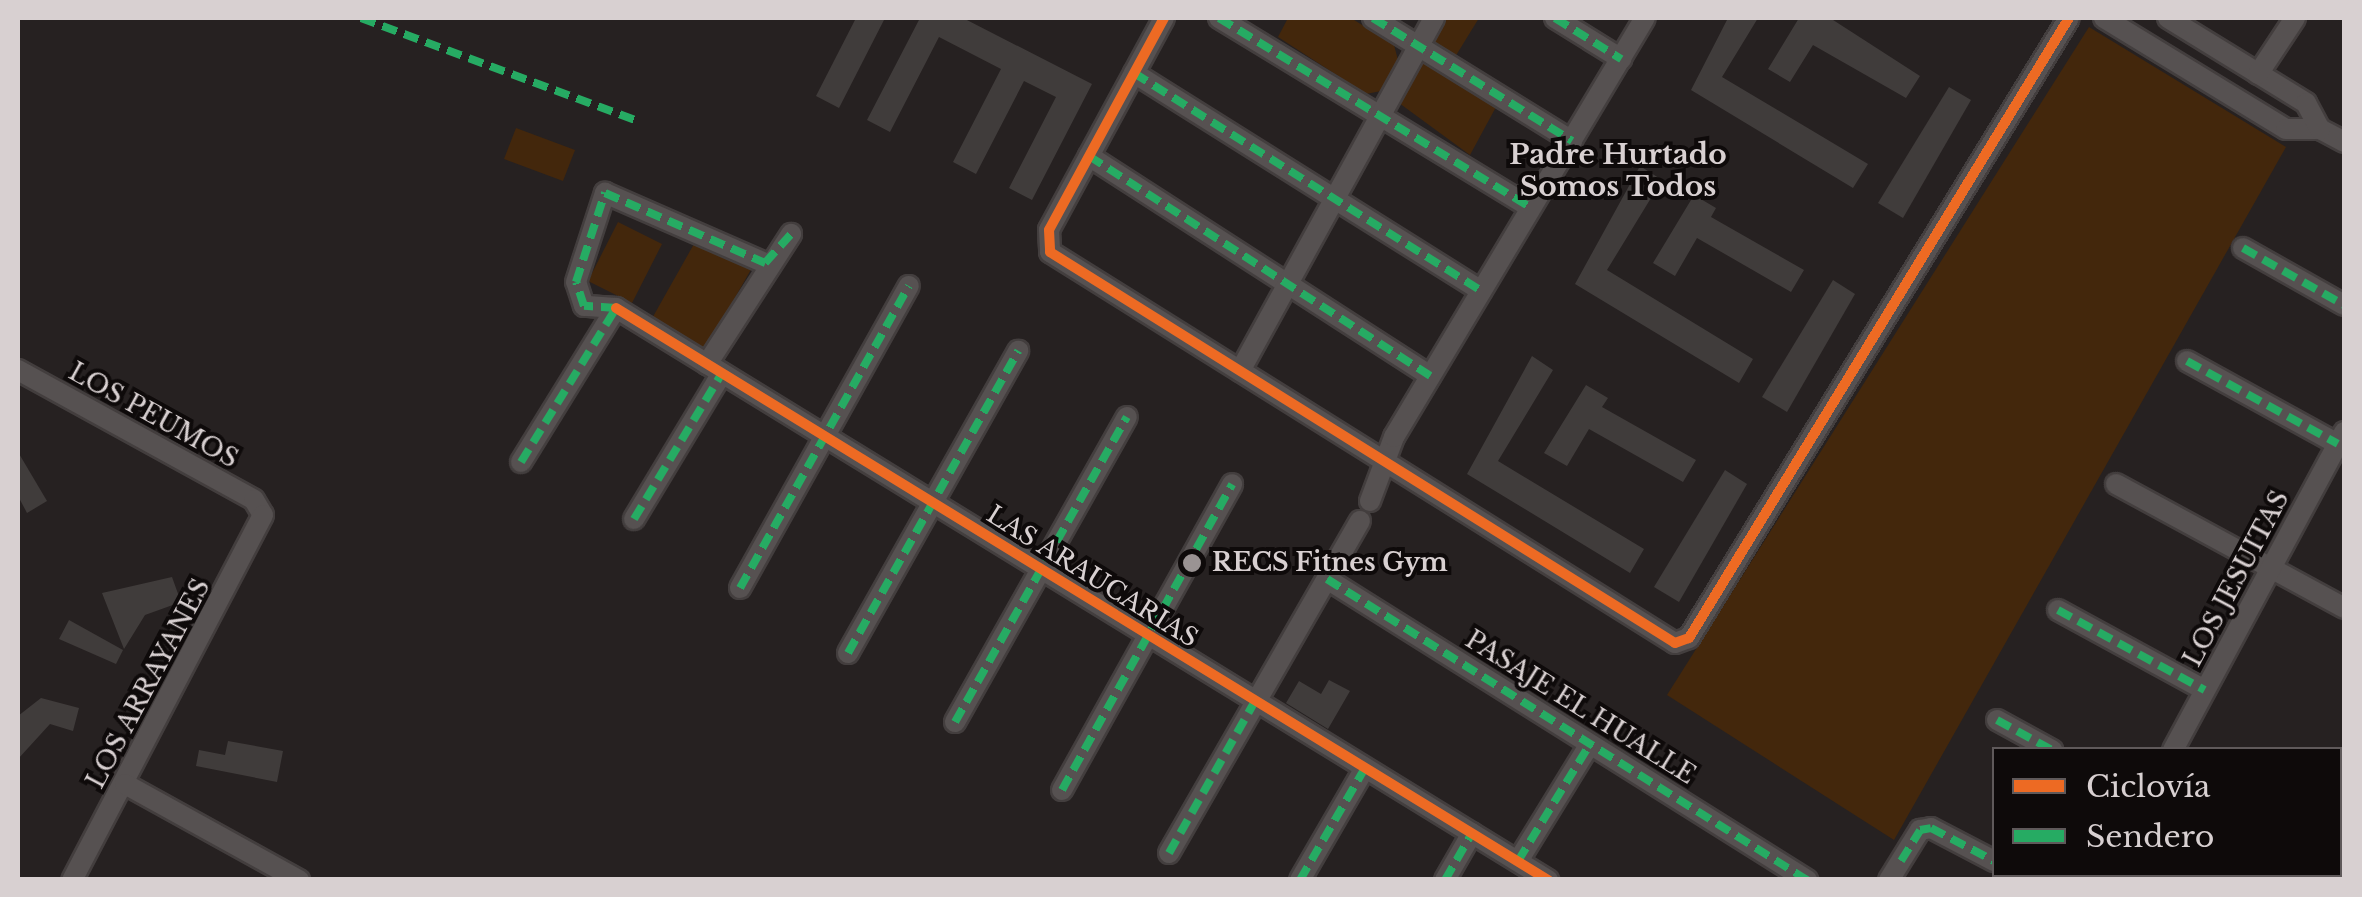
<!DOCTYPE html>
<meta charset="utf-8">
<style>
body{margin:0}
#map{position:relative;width:2362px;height:897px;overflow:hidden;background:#262121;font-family:"Libre Baskerville",serif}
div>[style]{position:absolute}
.green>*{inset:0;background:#43270c}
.building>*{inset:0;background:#403c3b}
.roads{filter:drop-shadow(2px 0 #433e3e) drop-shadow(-2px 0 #433e3e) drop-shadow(0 2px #433e3e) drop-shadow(0 -2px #433e3e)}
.minor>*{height:20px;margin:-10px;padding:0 10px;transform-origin:10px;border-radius:10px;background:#565151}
.quiet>*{height:8px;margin-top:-4px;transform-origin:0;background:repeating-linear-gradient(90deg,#26ab63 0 15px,transparent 0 23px)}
.cycleway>*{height:10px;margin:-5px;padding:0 5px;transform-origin:5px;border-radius:5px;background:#ed6a23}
.dots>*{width:28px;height:28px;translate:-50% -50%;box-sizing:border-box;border:5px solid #0e0a0a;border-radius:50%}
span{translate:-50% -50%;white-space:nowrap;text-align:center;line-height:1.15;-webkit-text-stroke:8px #0e0a0a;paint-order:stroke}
.street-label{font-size:25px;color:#d8d0d1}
.poi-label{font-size:25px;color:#d8d0d1;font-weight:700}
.left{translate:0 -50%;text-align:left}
.neighbourhood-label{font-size:28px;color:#d8d0d1;font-weight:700}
.frame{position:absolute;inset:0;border:20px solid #d8d0d1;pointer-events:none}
.legend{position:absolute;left:1992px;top:747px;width:350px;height:130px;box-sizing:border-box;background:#0e0a0a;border:2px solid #5f595a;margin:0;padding:12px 18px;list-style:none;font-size:30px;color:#d8d0d1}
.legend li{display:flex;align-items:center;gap:20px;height:50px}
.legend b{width:50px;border:2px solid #5f595a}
</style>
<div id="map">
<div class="green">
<i style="clip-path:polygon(1288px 18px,1351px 18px,1394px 45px,1398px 60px,1381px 91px,1366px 94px,1278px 37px)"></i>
<i style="clip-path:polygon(1447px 18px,1479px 18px,1444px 75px,1496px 107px,1470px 155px,1399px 103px)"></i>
<i style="clip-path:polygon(2089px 27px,2286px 147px,1894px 840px,1667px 695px)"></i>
<i style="clip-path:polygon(516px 128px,575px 150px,563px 181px,504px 159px)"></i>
<i style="clip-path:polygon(618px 222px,662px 244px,632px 303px,588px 281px)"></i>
<i style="clip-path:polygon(699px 235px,753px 266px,704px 352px,650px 322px)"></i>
</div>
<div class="building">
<i style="clip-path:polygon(856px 18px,885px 18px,839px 108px,816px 96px)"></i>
<i style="clip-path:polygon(920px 18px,963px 18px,1092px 84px,1032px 200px,1009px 188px,1056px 97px,1024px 81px,976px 174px,953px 162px,1001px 69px,939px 37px,890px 132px,867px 120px)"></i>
<i style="clip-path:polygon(1728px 18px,1758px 18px,1722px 77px,1868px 164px,1853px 188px,1691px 90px)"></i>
<i style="clip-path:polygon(1799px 18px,1830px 18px,1920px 76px,1906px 98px,1813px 45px,1790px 82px,1768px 69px)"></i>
<i style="clip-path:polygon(1949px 87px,1971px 100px,1903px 218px,1878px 203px)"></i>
<i style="clip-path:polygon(1640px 166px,1662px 180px,1607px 270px,1753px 359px,1739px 383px,1575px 284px)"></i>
<i style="clip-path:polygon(1694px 195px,1716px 208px,1711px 217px,1804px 270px,1791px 292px,1697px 238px,1675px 276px,1653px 263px)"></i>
<i style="clip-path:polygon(1833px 280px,1855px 294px,1787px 412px,1762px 397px)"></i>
<i style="clip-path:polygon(1532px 356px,1553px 370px,1498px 461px,1644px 549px,1630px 573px,1467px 474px)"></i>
<i style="clip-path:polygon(1586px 385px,1608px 398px,1602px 407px,1696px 460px,1683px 482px,1589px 429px,1567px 466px,1544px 453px)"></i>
<i style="clip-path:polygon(18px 452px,47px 501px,27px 513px,18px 496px)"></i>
<i style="clip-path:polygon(1725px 470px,1747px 484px,1679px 602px,1654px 587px)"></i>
<i style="clip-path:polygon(172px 577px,181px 602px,145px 615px,124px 649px,102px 593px)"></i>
<i style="clip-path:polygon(69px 620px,123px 650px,116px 664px,59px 639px)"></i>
<i style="clip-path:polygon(1329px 680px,1350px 691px,1328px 729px,1286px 703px,1299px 681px,1321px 694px)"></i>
<i style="clip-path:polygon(41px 698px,79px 708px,73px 731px,50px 724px,18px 759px,18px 716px)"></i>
<i style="clip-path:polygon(228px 741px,283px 751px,277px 782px,196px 766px,199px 750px,225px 755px)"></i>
</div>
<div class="roads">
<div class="minor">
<i style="left:1164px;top:18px;width:241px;rotate:118.5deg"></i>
<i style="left:1049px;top:230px;width:22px;rotate:87deg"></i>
<i style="left:1050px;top:252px;width:737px;rotate:32.03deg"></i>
<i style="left:1675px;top:643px;width:15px;rotate:-20deg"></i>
<i style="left:1689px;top:638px;width:727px;rotate:-58.5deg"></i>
<i style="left:1219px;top:18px;width:365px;rotate:31.3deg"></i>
<i style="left:1373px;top:18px;width:234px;rotate:31.7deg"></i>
<i style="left:1555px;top:18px;width:78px;rotate:31.8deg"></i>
<i style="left:2104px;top:18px;width:213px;rotate:31.4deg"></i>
<i style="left:2286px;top:129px;width:34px"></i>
<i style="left:2320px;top:129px;width:27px;rotate:28deg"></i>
<i style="left:2168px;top:18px;width:162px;rotate:31.6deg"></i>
<i style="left:2306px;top:103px;width:30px;rotate:62deg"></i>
<i style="left:1134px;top:73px;width:410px;rotate:32.1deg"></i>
<i style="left:2258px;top:74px;width:67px;rotate:-56.5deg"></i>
<i style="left:1089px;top:156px;width:406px;rotate:32.8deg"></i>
<i style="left:2243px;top:248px;width:116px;rotate:29.4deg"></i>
<i style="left:616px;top:308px;width:1094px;rotate:31.54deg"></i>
<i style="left:616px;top:308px;width:32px;rotate:-176deg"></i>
<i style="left:584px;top:306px;width:25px;rotate:-108deg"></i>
<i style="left:576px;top:282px;width:94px;rotate:-72deg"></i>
<i style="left:605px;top:193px;width:175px;rotate:23.6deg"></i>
<i style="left:2187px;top:361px;width:172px;rotate:28.8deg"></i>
<i style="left:707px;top:364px;width:155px;rotate:-57.1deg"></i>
<i style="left:18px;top:370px;width:269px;rotate:28.8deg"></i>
<i style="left:254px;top:500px;width:17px;rotate:59deg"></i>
<i style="left:263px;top:515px;width:412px;rotate:117.6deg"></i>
<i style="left:1240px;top:371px;width:403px;rotate:-61.2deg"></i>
<i style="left:521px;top:462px;width:181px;rotate:-58.3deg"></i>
<i style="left:2116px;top:484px;width:260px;rotate:28.5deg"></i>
<i style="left:1370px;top:501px;width:68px;rotate:-69.4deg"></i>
<i style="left:1394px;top:437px;width:488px;rotate:-59.1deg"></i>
<i style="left:634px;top:519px;width:170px;rotate:-58.9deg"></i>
<i style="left:1327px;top:579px;width:567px;rotate:32.09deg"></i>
<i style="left:740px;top:588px;width:346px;rotate:-60.8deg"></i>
<i style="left:2058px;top:610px;width:167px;rotate:28.6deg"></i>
<i style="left:848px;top:653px;width:347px;rotate:-60.6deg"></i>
<i style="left:1997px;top:720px;width:63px;rotate:28.6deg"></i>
<i style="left:955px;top:722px;width:350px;rotate:-60.6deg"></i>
<i style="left:2173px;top:750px;width:361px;rotate:-61.7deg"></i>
<i style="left:2340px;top:783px;width:4px;rotate:-27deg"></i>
<i style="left:125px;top:784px;width:199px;rotate:28.9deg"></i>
<i style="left:1062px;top:790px;width:350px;rotate:-60.9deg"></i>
<i style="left:1169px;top:853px;width:383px;rotate:-60.1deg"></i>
<i style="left:1518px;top:861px;width:137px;rotate:-58.4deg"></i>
<i style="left:2017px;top:874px;width:11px;rotate:34deg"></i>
<i style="left:1300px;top:880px;width:129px;rotate:-59.9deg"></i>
<i style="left:1445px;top:880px;width:54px;rotate:-60.1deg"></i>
<i style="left:1889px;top:880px;width:59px;rotate:-58.2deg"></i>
<i style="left:1920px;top:830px;width:11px;rotate:-10deg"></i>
<i style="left:1931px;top:828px;width:71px;rotate:27.6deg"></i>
<i style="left:2102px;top:880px;width:7px;rotate:-63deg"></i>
<i style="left:2156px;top:880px;width:11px;rotate:-34deg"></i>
</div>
</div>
<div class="quiet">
<i style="left:361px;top:18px;width:296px;rotate:20.4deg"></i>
<i style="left:1219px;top:18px;width:365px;rotate:31.3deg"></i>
<i style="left:1373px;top:18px;width:234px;rotate:31.7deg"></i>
<i style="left:1555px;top:18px;width:78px;rotate:31.8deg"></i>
<i style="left:1134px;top:73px;width:410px;rotate:32.1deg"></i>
<i style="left:1089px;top:156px;width:406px;rotate:32.8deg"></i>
<i style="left:2243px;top:248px;width:116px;rotate:29.4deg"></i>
<i style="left:616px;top:308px;width:32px;rotate:-176deg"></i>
<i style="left:584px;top:306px;width:25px;rotate:-108deg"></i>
<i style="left:576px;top:282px;width:94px;rotate:-72deg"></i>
<i style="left:605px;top:193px;width:175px;rotate:23.6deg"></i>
<i style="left:765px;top:263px;width:39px;rotate:-48deg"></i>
<i style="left:2187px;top:361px;width:172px;rotate:28.8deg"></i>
<i style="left:521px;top:462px;width:181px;rotate:-58.3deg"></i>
<i style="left:634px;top:519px;width:170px;rotate:-58.9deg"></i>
<i style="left:1327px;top:579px;width:567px;rotate:32.09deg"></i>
<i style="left:740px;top:588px;width:346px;rotate:-60.8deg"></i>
<i style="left:2058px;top:610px;width:167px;rotate:28.6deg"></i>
<i style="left:848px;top:653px;width:347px;rotate:-60.6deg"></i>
<i style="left:1997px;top:720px;width:63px;rotate:28.6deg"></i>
<i style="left:955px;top:722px;width:350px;rotate:-60.6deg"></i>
<i style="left:1062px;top:790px;width:350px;rotate:-60.9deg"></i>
<i style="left:1169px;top:853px;width:175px;rotate:-60.5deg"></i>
<i style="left:1518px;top:861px;width:137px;rotate:-58.4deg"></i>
<i style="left:1901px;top:861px;width:36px;rotate:-58deg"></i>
<i style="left:1920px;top:830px;width:11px;rotate:-10deg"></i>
<i style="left:1931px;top:828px;width:71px;rotate:27.6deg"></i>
<i style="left:2017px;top:874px;width:11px;rotate:34deg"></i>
<i style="left:1300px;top:880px;width:129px;rotate:-59.9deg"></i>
<i style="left:1445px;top:880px;width:54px;rotate:-60.1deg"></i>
</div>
<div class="cycleway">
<i style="left:1164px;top:18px;width:241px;rotate:118.5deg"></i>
<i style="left:1049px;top:230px;width:22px;rotate:87deg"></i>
<i style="left:1050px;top:252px;width:737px;rotate:32.03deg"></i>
<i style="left:1675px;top:643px;width:15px;rotate:-20deg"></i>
<i style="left:1689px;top:638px;width:727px;rotate:-58.5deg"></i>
<i style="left:616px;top:308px;width:1094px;rotate:31.54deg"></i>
</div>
<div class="dots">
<i style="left:1192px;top:563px;background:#9a9393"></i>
</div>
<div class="street-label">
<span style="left:153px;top:416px;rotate:29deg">LOS PEUMOS</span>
<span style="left:1092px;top:577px;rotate:32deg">LAS ARAUCARIAS</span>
<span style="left:2237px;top:579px;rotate:-62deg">LOS JESUITAS</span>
<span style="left:149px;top:684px;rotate:-62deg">LOS ARRAYANES</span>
<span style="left:1580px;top:708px;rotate:32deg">PASAJE EL HUALLE</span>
</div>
<div class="poi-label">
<span class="left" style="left:1212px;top:563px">RECS Fitnes Gym</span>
</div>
<div class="neighbourhood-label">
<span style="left:1618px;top:171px">Padre Hurtado<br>Somos Todos</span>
</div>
<div class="frame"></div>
<ul class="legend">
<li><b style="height:12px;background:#ed6a23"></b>Ciclovía</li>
<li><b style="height:12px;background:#26ab63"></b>Sendero</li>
</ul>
</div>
